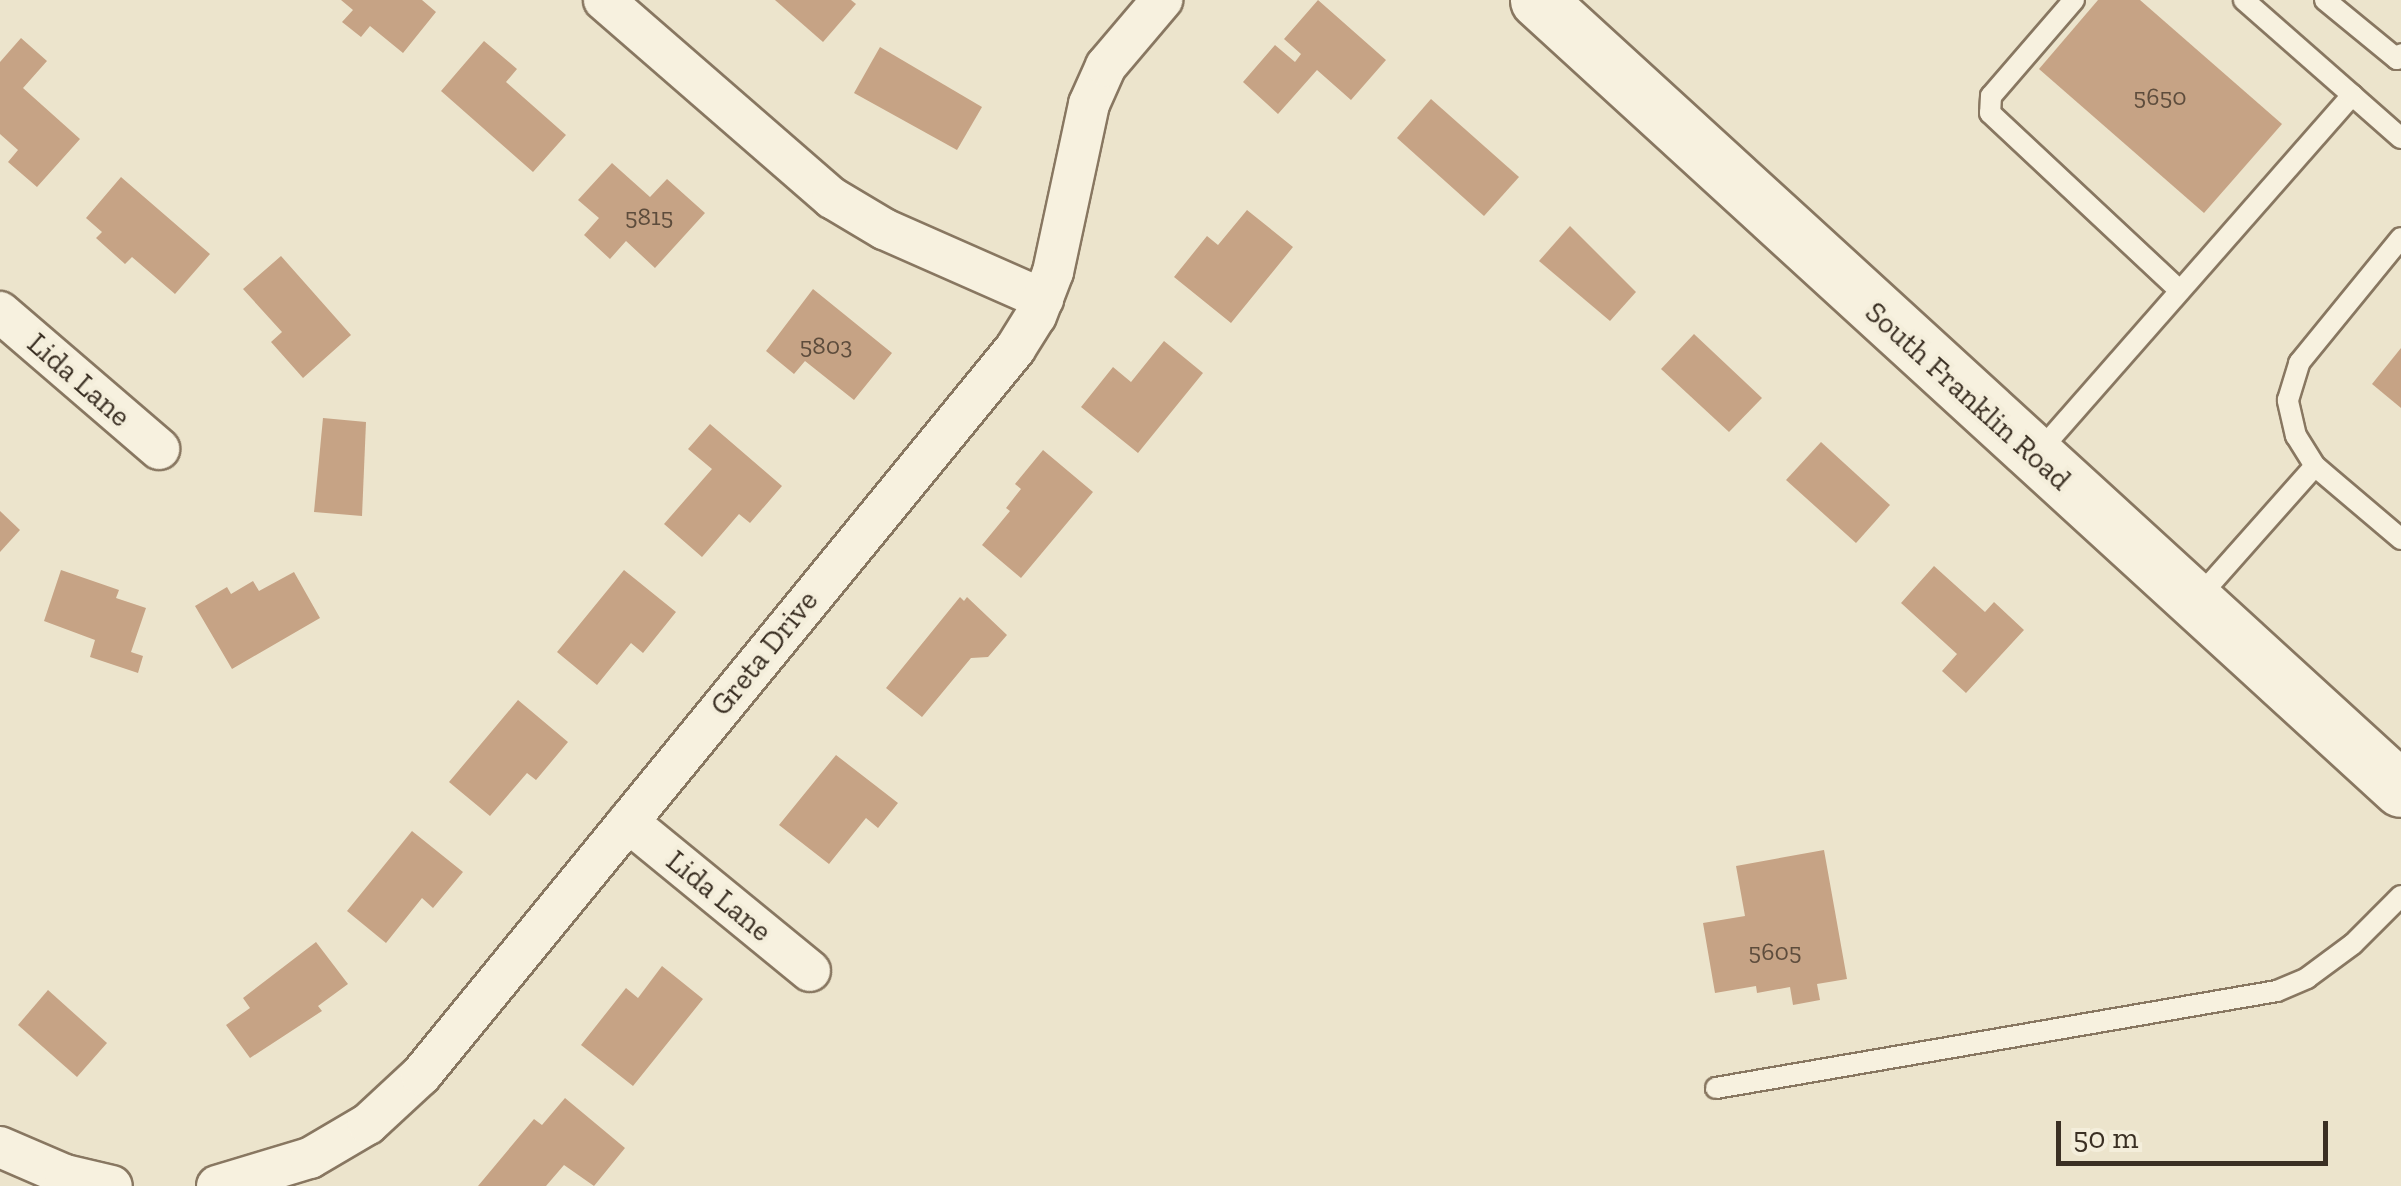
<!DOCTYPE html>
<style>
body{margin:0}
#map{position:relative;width:2401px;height:1186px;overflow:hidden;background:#ece4cc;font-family:"Zilla Slab",serif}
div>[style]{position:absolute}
.building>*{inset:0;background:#c6a385}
.roads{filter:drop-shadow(2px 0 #887761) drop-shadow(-2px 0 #887761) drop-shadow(0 2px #887761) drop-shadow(0 -2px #887761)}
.lane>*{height:20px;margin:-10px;padding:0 10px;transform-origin:10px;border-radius:10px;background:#f7f1df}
.street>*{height:40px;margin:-20px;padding:0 20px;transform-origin:20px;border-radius:20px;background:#f7f1df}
.secondary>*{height:55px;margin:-27.5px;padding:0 27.5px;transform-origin:27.5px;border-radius:27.5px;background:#f7f1df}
span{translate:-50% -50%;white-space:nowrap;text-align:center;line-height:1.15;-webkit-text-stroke:8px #f4eedb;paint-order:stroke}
.number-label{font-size:25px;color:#5d4c3c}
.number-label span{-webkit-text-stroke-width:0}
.street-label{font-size:30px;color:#3a2f23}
.scale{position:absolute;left:2056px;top:1121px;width:272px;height:45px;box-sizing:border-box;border:5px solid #3a2f23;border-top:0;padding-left:12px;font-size:30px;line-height:35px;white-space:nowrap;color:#3a2f23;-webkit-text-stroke:8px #f4eedb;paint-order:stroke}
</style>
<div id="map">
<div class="building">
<i style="clip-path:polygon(341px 0,422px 0,436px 12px,403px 53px,370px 26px,361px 37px,342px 22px,353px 10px)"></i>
<i style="clip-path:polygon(775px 0,851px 0,856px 4px,823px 42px)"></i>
<i style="clip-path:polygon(1318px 0,1386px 60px,1351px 100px,1317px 70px,1278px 114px,1243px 82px,1275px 45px,1295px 62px,1301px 54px,1284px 39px)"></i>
<i style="clip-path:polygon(2098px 0,2140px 0,2282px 124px,2204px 213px,2039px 69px)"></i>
<i style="clip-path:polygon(21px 38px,47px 61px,23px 88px,80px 139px,37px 187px,8px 162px,18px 150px,0 134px,0 62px)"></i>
<i style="clip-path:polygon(484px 41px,517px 69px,506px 82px,566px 135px,533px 172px,441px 91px)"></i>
<i style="clip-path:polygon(880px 47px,982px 107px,957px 150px,854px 93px)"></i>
<i style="clip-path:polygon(1431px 99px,1519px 177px,1484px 216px,1397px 138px)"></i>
<i style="clip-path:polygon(612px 163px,650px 197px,667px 179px,705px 213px,655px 268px,626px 241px,610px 259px,584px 235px,599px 218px,578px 200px)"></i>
<i style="clip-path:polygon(121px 177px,210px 254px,175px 294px,132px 257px,125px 264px,96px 238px,102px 232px,86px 218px)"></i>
<i style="clip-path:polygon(1247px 210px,1293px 247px,1231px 323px,1174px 277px,1207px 236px,1218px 245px)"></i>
<i style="clip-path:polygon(1570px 226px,1636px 292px,1610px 321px,1539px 261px)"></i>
<i style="clip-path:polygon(281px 256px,351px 335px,303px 378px,271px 342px,282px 332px,243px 289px)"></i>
<i style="clip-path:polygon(813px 289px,892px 353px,854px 400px,805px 361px,794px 374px,766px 351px)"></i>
<i style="clip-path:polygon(1694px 334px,1762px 398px,1729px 432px,1661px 369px)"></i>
<i style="clip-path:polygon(1164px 341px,1203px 373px,1138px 453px,1081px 407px,1113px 367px,1131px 382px)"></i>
<i style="clip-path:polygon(2401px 348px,2401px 408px,2372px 384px)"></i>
<i style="clip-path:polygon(323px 418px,366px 422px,362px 516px,314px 512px)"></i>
<i style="clip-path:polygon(710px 424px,782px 486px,750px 523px,739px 514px,702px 557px,664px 524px,712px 469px,688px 449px)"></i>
<i style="clip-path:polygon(1821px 442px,1890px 505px,1856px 543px,1786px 480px)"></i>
<i style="clip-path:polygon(1043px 450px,1093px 492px,1021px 578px,982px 545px,1010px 511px,1006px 508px,1021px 489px,1015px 484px)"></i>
<i style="clip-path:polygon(0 511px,20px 530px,0 552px)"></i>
<i style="clip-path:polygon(1934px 566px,1985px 612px,1994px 602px,2024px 630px,1966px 693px,1942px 671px,1957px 654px,1901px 603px)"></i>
<i style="clip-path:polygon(61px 570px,119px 590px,116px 598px,146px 608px,131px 652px,143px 656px,138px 673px,90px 657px,95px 640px,44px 621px)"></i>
<i style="clip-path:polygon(624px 570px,676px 612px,643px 653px,631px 643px,597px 685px,557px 652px)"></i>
<i style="clip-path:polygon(294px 572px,320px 618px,232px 669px,195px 606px,227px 587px,231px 594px,253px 581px,259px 591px)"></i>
<i style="clip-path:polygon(960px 597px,964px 601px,967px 597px,1007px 635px,988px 657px,971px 658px,922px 717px,886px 688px)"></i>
<i style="clip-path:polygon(518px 700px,568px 742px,536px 780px,527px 773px,490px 816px,449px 782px)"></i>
<i style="clip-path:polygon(836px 755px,898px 803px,878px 828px,866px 818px,829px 864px,779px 825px)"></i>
<i style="clip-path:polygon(412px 831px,463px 872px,433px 908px,422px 898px,386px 943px,347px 911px)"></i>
<i style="clip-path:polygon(1824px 850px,1847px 979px,1817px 984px,1820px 1000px,1793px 1005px,1790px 987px,1757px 993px,1756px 986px,1715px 993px,1703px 923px,1745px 916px,1736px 866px)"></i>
<i style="clip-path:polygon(316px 942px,348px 984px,318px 1006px,322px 1011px,250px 1058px,226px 1025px,250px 1008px,243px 998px)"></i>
<i style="clip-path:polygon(662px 966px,703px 999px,633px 1086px,581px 1045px,626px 988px,638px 998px)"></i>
<i style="clip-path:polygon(48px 990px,107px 1043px,77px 1077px,18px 1025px)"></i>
<i style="clip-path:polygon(565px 1098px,625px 1148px,594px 1186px,564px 1165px,546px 1186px,478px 1186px,534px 1119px,542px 1125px)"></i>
</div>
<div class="roads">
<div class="lane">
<i style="left:2074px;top:0;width:127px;rotate:130.8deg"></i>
<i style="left:1991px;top:96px;width:17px;rotate:93deg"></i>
<i style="left:1990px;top:113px;width:260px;rotate:43.1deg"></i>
<i style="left:2325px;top:0;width:93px;rotate:39.3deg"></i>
<i style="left:2397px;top:59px;width:6px;rotate:-51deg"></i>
<i style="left:2352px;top:95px;width:65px;rotate:41.3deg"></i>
<i style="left:2036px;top:455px;width:479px;rotate:-48.7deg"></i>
<i style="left:2352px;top:95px;width:144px;rotate:-138.7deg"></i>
<i style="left:2315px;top:466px;width:113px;rotate:40.3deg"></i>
<i style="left:2196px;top:600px;width:179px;rotate:-48.4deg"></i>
<i style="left:2315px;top:466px;width:36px;rotate:-122deg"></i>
<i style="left:2296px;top:436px;width:37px;rotate:-103deg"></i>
<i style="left:2288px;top:400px;width:39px;rotate:-73deg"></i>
<i style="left:2299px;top:363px;width:161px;rotate:-50.8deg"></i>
<i style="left:1716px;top:1088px;width:569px;rotate:-9.81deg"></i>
<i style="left:2277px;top:991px;width:33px;rotate:-23deg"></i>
<i style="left:2307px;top:978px;width:57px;rotate:-36.5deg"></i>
<i style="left:2353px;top:944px;width:68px;rotate:-45deg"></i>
</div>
<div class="street">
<i style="left:604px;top:0;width:302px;rotate:41deg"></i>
<i style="left:832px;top:198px;width:61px;rotate:30.8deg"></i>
<i style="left:884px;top:229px;width:174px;rotate:23.8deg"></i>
<i style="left:0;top:312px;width:210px;rotate:40.7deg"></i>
<i style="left:628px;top:822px;width:235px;rotate:39.3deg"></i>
<i style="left:0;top:1147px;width:71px;rotate:23.3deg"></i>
<i style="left:65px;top:1175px;width:48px;rotate:13.2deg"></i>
<i style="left:217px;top:1186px;width:97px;rotate:-16.8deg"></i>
<i style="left:310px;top:1158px;width:67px;rotate:-30.4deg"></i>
<i style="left:368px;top:1124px;width:72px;rotate:-42.8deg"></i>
<i style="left:421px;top:1075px;width:938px;rotate:-50.71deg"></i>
<i style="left:1015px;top:349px;width:39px;rotate:-58deg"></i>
<i style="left:1036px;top:316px;width:47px;rotate:-68.9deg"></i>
<i style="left:1053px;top:272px;width:172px;rotate:-77.9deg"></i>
<i style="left:1089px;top:104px;width:42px;rotate:-65.9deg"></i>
<i style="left:1106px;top:66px;width:87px;rotate:-49.7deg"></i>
</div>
<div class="secondary">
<i style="left:1538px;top:0;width:1169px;rotate:42.44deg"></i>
</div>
</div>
<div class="number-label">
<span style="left:2160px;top:96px">5650</span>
<span style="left:649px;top:216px">5815</span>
<span style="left:826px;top:345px">5803</span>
<span style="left:1775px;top:951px">5605</span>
</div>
<div class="street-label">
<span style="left:79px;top:380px;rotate:41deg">Lida Lane</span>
<span style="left:1968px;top:396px;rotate:42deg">South Franklin Road</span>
<span style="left:764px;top:653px;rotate:-51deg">Greta Drive</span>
<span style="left:719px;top:896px;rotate:39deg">Lida Lane</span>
</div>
<div class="scale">50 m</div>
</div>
